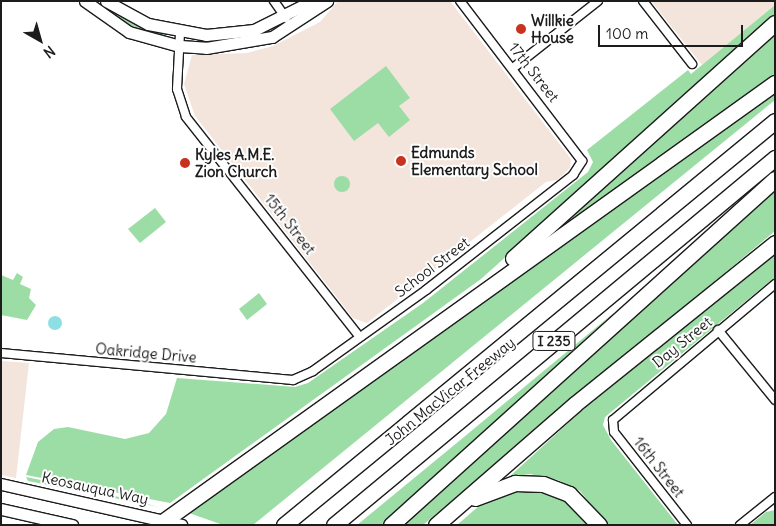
<!DOCTYPE html>
<style>
body{margin:0}
#map{position:relative;width:776px;height:526px;overflow:hidden;background:#fff;font-family:Delius,sans-serif}
div>[style]{position:absolute}
.built>*{inset:0;background:#f3e5db}
.green>*{inset:0;background:#9cdca5}
.round{border-radius:50%}
.water>*{inset:0;background:#8edfe4}
.roads{filter:drop-shadow(1px 0 #1c1c1c) drop-shadow(-1px 0 #1c1c1c) drop-shadow(0 1px #1c1c1c) drop-shadow(0 -1px #1c1c1c)}
.street>*{height:8px;margin:-4px;padding:0 4px;transform-origin:4px;border-radius:4px;background:#fff}
.secondary>*{height:11px;margin:-5.5px;padding:0 5.5px;transform-origin:5.5px;border-radius:5.5px;background:#fff}
.highway>*{height:15px;margin:-7.5px;padding:0 7.5px;transform-origin:7.5px;border-radius:7.5px;background:#fff}
.dots>*{width:14px;height:14px;translate:-50% -50%;box-sizing:border-box;border:2px solid #fff;border-radius:50%}
span{translate:-50% -50%;white-space:nowrap;text-align:center;line-height:1.15;-webkit-text-stroke:4px #fff;paint-order:stroke}
.shield-label span{padding:1px 4px;background:#fff;border:1px solid;border-radius:4px;-webkit-text-stroke-width:0}
.shield-label{font-size:14px;color:#1c1c1c;font-weight:700}
.poi-label{font-size:15px;color:#1c1c1c;font-weight:700}
.left{translate:0 -50%;text-align:left}
.street-label{font-size:15px;color:#1c1c1c}
.frame{position:absolute;inset:0;border:2px solid #1c1c1c;pointer-events:none}
.north{position:absolute;left:15px;top:15px;width:50px;height:50px;-webkit-text-stroke:4px #fff;paint-order:stroke;rotate:142deg;font-size:14px;font-weight:700;line-height:20px;text-align:center;color:#1c1c1c}
.north::after{content:'';display:block;margin:auto;width:18px;height:22px;background:#1c1c1c;clip-path:polygon(50% 0,100% 100%,50% 72%,0 100%)}
.scale{position:absolute;left:598px;top:25px;width:145px;height:22px;box-sizing:border-box;border:2px solid #1c1c1c;border-top:0;padding-left:6px;font-size:15px;line-height:18px;white-space:nowrap;color:#1c1c1c;-webkit-text-stroke:4px #fff;paint-order:stroke}
</style>
<div id="map">
<div class="built">
<i style="clip-path:polygon(338px 1px,450px 1px,571px 159px,570px 168px,557px 180px,546px 182px,367px 323px,353px 318px,195px 116px,184px 84px,192px 55px,247px 53px,273px 46px,320px 22px)"></i>
<i style="clip-path:polygon(651px 1px,775px 1px,775px 5px,702px 65px)"></i>
<i style="clip-path:polygon(1px 361px,29px 363px,16px 478px,1px 475px)"></i>
</div>
<div class="green">
<i style="clip-path:polygon(93px 1px,166px 33px,164px 39px,122px 22px)"></i>
<i style="clip-path:polygon(775px 5px,775px 16px,481px 279px,170px 503px,26px 475px,38px 442px,54px 429px,68px 427px,125px 439px,149px 433px,166px 414px,177px 378px,295px 387px,308px 383px,423px 303px,588px 172px,593px 162px,587px 150px,688px 70px,691px 74px)"></i>
<i style="clip-path:polygon(775px 32px,775px 77px,562px 227px)"></i>
<i style="clip-path:polygon(386px 66px,410px 98px,399px 106px,410px 120px,389px 137px,378px 123px,354px 141px,330px 109px)"></i>
<i style="clip-path:polygon(775px 92px,775px 100px,253px 525px,223px 525px,189px 513px)"></i>
<i class="round" style="left:334px;top:176px;width:16px;height:16px"></i>
<i style="clip-path:polygon(775px 189px,775px 231px,423px 525px,403px 525px)"></i>
<i style="clip-path:polygon(155px 208px,166px 222px,140px 243px,128px 229px)"></i>
<i style="clip-path:polygon(775px 251px,775px 277px,605px 417px,603px 425px,611px 440px,678px 525px,607px 525px,580px 491px,558px 480px,530px 474px,509px 477px,598px 396px)"></i>
<i style="clip-path:polygon(17px 273px,23px 277px,20px 284px,31px 289px,29px 298px,36px 305px,27px 320px,1px 315px,1px 275px,13px 280px)"></i>
<i style="clip-path:polygon(259px 293px,267px 304px,247px 320px,239px 309px)"></i>
<i style="clip-path:polygon(616px 311px,381px 525px,357px 525px,464px 437px)"></i>
<i style="clip-path:polygon(26px 477px,95px 491px,159px 507px,28px 481px)"></i>
<i style="clip-path:polygon(524px 487px,566px 498px,593px 525px,457px 525px,487px 499px)"></i>
<i style="clip-path:polygon(775px 510px,775px 525px,750px 525px,766px 512px)"></i>
</div>
<div class="water">
<i class="round" style="left:48px;top:316px;width:14px;height:14px"></i>
</div>
<div class="roads">
<div class="street">
<i style="left:274px;top:1px;width:21px;rotate:55deg"></i>
<i style="left:643px;top:1px;width:80px;rotate:52.1deg"></i>
<i style="left:180px;top:33px;width:56px;rotate:93.1deg"></i>
<i style="left:177px;top:89px;width:29px;rotate:72deg"></i>
<i style="left:186px;top:117px;width:280px;rotate:51.7deg"></i>
<i style="left:513px;top:68px;width:108px;rotate:-38.2deg"></i>
<i style="left:718px;top:330px;width:90px;rotate:50.8deg"></i>
<i style="left:1px;top:353px;width:293px;rotate:5.3deg"></i>
<i style="left:293px;top:380px;width:22px;rotate:-24deg"></i>
<i style="left:313px;top:371px;width:139px;rotate:-35.6deg"></i>
<i style="left:426px;top:290px;width:187px;rotate:-38deg"></i>
<i style="left:573px;top:175px;width:17px;rotate:-57deg"></i>
<i style="left:582px;top:161px;width:201px;rotate:-127.3deg"></i>
<i style="left:687px;top:525px;width:118px;rotate:-128.1deg"></i>
<i style="left:614px;top:432px;width:12px;rotate:-95deg"></i>
<i style="left:613px;top:420px;width:212px;rotate:-40deg"></i>
<i style="left:740px;top:525px;width:45px;rotate:-38.7deg"></i>
</div>
<div class="secondary">
<i style="left:85px;top:1px;width:54px;rotate:35.2deg"></i>
<i style="left:129px;top:32px;width:53px;rotate:15.4deg"></i>
<i style="left:180px;top:46px;width:26px;rotate:4deg"></i>
<i style="left:206px;top:48px;width:67px;rotate:-9.5deg"></i>
<i style="left:272px;top:37px;width:66px;rotate:-33.2deg"></i>
<i style="left:106px;top:1px;width:48px;rotate:28.7deg"></i>
<i style="left:148px;top:24px;width:59px;rotate:10.7deg"></i>
<i style="left:206px;top:35px;width:48px;rotate:-5.9deg"></i>
<i style="left:254px;top:30px;width:65px;rotate:-26.6deg"></i>
<i style="left:1px;top:484px;width:185px;rotate:12.8deg"></i>
<i style="left:1px;top:509px;width:73px;rotate:12.7deg"></i>
</div>
<div class="highway">
<i style="left:513px;top:258px;width:352px;rotate:-41.9deg"></i>
<i style="left:475px;top:498px;width:43px;rotate:-20.6deg"></i>
<i style="left:515px;top:483px;width:28px;rotate:2deg"></i>
<i style="left:543px;top:484px;width:28px;rotate:21deg"></i>
<i style="left:569px;top:494px;width:43px;rotate:45.9deg"></i>
<i style="left:158px;top:525px;width:759px;rotate:-35.62deg"></i>
<i style="left:284px;top:525px;width:636px;rotate:-39.45deg"></i>
<i style="left:334px;top:525px;width:574px;rotate:-39.77deg"></i>
<i style="left:391px;top:525px;width:517px;rotate:-42.02deg"></i>
<i style="left:436px;top:525px;width:184px;rotate:-41deg"></i>
<i style="left:575px;top:404px;width:257px;rotate:-38.8deg"></i>
</div>
</div>
<div class="dots">
<i style="left:521px;top:29px;background:#c8321e"></i>
<i style="left:401px;top:161px;background:#c8321e"></i>
<i style="left:185px;top:163px;background:#c8321e"></i>
</div>
<div class="shield-label">
<span style="left:554px;top:341px">I 235</span>
</div>
<div class="poi-label">
<span class="left" style="left:531px;top:29px">Willkie<br>House</span>
<span class="left" style="left:411px;top:161px">Edmunds<br>Elementary School</span>
<span class="left" style="left:195px;top:163px">Kyles A.M.E.<br>Zion Church</span>
</div>
<div class="street-label">
<span style="left:534px;top:72px;rotate:52deg">17th Street</span>
<span style="left:290px;top:224px;rotate:52deg">15th Street</span>
<span style="left:432px;top:267px;rotate:-37deg">School Street</span>
<span style="left:682px;top:342px;rotate:-39deg">Day Street</span>
<span style="left:146px;top:353px;rotate:5deg">Oakridge Drive</span>
<span style="left:450px;top:391px;rotate:-39deg">John MacVicar Freeway</span>
<span style="left:659px;top:467px;rotate:52deg">16th Street</span>
<span style="left:95px;top:488px;rotate:12deg">Keosauqua Way</span>
</div>
<div class="frame"></div>
<div class="north">N</div>
<div class="scale">100 m</div>
</div>
